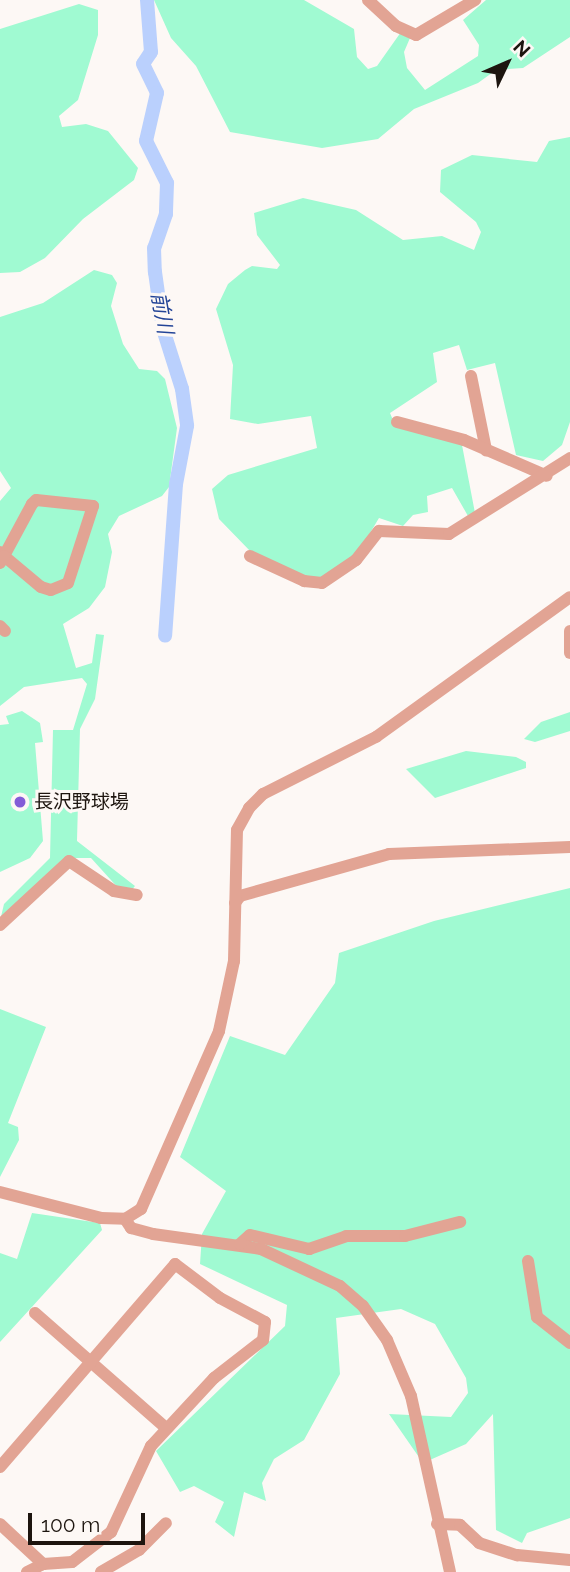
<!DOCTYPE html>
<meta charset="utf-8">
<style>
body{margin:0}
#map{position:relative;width:570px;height:1572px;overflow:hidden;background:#fdf8f5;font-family:Raleway,"Noto Sans JP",sans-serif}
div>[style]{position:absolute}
.green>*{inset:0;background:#a0fad2}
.river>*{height:14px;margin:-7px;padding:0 7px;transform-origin:7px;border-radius:7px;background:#bad0fd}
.minor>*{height:12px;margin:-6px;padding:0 6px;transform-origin:6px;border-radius:6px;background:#e2a494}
.dots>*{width:19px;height:19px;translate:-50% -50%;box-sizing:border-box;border:4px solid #fdf8f5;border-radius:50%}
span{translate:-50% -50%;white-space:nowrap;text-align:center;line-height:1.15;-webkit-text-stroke:6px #fdf8f5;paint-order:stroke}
.poi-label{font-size:19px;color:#1d150f}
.left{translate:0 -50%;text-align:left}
.water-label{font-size:21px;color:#234497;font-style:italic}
.north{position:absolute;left:472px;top:28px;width:70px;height:70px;-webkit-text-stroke:5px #fdf8f5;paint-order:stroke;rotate:46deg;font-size:19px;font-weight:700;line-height:28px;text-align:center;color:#1d150f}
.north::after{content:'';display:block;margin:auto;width:24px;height:32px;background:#1d150f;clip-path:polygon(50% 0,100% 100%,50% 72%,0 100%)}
.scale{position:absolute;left:28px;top:1513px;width:117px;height:32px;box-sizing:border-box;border:4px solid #1d150f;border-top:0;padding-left:9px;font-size:21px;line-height:24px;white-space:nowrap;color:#1d150f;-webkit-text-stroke:5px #fdf8f5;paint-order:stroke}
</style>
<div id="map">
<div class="green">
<i style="clip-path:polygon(154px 0,304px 0,354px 29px,357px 57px,368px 69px,377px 66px,401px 32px,410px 38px,404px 52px,407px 68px,425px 90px,478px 56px,479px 45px,463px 20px,486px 0,570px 0,570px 37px,523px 68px,496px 70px,478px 83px,414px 109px,378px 139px,322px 148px,230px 132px,196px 66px,171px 38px)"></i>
<i style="clip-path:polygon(79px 4px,98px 10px,98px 35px,78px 100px,59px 116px,62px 127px,86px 124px,108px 131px,138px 168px,134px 180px,83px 219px,45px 258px,20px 272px,0 273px,0 29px)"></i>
<i style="clip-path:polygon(570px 137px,570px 422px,562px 445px,543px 461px,516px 455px,495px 363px,467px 370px,459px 345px,433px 353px,437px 382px,390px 413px,395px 425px,462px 445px,475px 513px,468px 516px,452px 488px,427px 496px,428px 512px,413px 515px,403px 526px,379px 518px,355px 558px,321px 581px,305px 579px,252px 553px,219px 519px,212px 489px,228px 475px,317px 448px,311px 416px,258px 424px,230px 419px,233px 365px,216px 309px,228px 284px,245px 270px,252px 266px,277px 269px,280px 265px,257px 235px,254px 213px,303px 198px,356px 210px,403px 240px,442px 236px,474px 250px,481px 232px,476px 222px,440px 192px,441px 170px,472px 155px,537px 162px,549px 141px)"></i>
<i style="clip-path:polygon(94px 270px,112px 275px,117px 283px,111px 306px,123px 344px,139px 369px,157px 371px,165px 379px,177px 428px,169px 487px,162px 496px,119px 516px,108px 534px,112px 552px,105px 587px,89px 608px,63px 624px,76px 668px,92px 663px,96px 634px,104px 635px,95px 699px,80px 729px,77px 841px,135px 886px,130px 892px,120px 890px,91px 858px,68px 858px,0 921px,4px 904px,50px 858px,53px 730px,73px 730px,87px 684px,82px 678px,24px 687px,0 706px,0 501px,11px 488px,0 471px,0 317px,43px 303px)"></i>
<i style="clip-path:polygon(22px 711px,40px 723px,43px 742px,35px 743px,43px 841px,30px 858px,0 872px,0 725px,9px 724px,6px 716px)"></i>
<i style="clip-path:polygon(570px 712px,570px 731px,535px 742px,524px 739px,541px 722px)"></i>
<i style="clip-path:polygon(466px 751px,516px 757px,526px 762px,526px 768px,435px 798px,406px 769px)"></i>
<i style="clip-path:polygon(570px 888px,570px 1518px,527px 1533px,522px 1543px,496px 1530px,493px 1414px,466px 1444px,423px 1463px,389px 1414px,451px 1417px,468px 1393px,466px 1378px,435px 1324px,401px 1309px,336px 1318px,340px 1374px,304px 1440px,274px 1459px,262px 1483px,266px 1501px,244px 1492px,234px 1537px,215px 1522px,224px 1502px,194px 1486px,180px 1492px,156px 1451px,285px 1326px,287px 1305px,200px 1264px,202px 1234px,226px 1191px,180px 1157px,230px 1036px,285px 1055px,335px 983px,339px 953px,434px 921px)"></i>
<i style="clip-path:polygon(0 1009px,46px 1027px,8px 1123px,18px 1127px,19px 1140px,0 1177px)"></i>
<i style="clip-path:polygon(32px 1213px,100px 1223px,102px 1230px,0 1342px,0 1253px,17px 1259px)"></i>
</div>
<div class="river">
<i style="left:147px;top:0;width:52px;rotate:85.6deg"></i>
<i style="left:151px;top:52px;width:14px;rotate:124deg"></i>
<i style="left:143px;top:64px;width:32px;rotate:64deg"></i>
<i style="left:157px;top:93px;width:49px;rotate:102.9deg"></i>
<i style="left:146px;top:141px;width:47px;rotate:63.4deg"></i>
<i style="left:167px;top:183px;width:31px;rotate:92deg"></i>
<i style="left:166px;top:214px;width:36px;rotate:109deg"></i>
<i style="left:154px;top:248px;width:24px;rotate:88deg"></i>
<i style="left:155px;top:272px;width:58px;rotate:82deg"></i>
<i style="left:163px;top:329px;width:63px;rotate:72.4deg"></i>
<i style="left:182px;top:389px;width:37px;rotate:82deg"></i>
<i style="left:187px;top:426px;width:59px;rotate:100.7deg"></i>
<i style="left:176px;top:484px;width:152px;rotate:94.1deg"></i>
</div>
<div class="minor">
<i style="left:368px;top:0;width:38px;rotate:43deg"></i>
<i style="left:396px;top:26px;width:22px;rotate:24deg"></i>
<i style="left:416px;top:35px;width:69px;rotate:-30.7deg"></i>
<i style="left:471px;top:376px;width:76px;rotate:78.5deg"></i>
<i style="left:397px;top:422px;width:69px;rotate:15deg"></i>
<i style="left:464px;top:440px;width:90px;rotate:23.4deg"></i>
<i style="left:0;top:552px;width:6px;rotate:45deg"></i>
<i style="left:4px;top:556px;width:48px;rotate:40deg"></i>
<i style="left:41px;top:587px;width:10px;rotate:17deg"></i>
<i style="left:51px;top:590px;width:18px;rotate:-22deg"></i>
<i style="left:68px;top:583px;width:81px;rotate:-72deg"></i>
<i style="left:93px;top:506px;width:57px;rotate:-174deg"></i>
<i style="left:36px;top:500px;width:6px;rotate:135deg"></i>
<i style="left:32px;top:504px;width:59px;rotate:118.3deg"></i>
<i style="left:4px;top:556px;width:8px;rotate:120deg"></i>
<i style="left:250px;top:556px;width:60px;rotate:24.8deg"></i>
<i style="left:304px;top:581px;width:18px;rotate:6deg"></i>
<i style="left:322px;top:583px;width:41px;rotate:-34.1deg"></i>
<i style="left:356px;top:560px;width:37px;rotate:-52deg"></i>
<i style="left:379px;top:531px;width:70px;rotate:2.5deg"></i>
<i style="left:449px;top:534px;width:143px;rotate:-32.1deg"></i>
<i style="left:0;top:626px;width:7px;rotate:45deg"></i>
<i style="left:570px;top:631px;width:22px;rotate:90deg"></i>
<i style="left:235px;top:903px;width:9px;rotate:-54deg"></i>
<i style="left:240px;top:896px;width:155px;rotate:-15.7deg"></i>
<i style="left:389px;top:854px;width:181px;rotate:-2.2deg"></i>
<i style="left:0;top:925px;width:94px;rotate:-42.8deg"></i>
<i style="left:69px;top:861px;width:54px;rotate:33.7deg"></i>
<i style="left:114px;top:891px;width:23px;rotate:10deg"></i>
<i style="left:0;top:1192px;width:104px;rotate:14.4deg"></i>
<i style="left:101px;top:1218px;width:24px;rotate:2deg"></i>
<i style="left:125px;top:1219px;width:19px;rotate:-32deg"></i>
<i style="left:141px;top:1209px;width:194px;rotate:-66.3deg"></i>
<i style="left:219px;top:1031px;width:72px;rotate:-77.9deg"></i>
<i style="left:234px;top:961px;width:131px;rotate:-88.7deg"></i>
<i style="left:237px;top:830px;width:25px;rotate:-61deg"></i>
<i style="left:249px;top:808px;width:20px;rotate:-45deg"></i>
<i style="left:263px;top:794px;width:127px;rotate:-26.8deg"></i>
<i style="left:376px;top:737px;width:239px;rotate:-35.8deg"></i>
<i style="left:125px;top:1219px;width:11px;rotate:56deg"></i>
<i style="left:131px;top:1228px;width:23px;rotate:15deg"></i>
<i style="left:153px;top:1234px;width:109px;rotate:7.9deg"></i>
<i style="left:261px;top:1249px;width:87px;rotate:25.1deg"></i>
<i style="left:340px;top:1286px;width:30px;rotate:41deg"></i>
<i style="left:363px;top:1306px;width:42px;rotate:54.8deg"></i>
<i style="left:387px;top:1340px;width:61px;rotate:66.8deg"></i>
<i style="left:411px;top:1396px;width:180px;rotate:77.5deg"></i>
<i style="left:240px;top:1244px;width:13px;rotate:-42deg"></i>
<i style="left:250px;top:1235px;width:61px;rotate:13.3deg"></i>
<i style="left:309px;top:1249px;width:39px;rotate:-19deg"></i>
<i style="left:346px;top:1236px;width:59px"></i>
<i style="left:405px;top:1236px;width:57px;rotate:-14.3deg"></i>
<i style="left:528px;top:1261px;width:57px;rotate:80.9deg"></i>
<i style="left:537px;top:1317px;width:42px;rotate:38.2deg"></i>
<i style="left:35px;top:1313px;width:174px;rotate:41.3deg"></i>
<i style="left:0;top:1467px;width:268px;rotate:-49.2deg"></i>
<i style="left:175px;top:1264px;width:56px;rotate:37.1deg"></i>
<i style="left:220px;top:1298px;width:51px;rotate:28.1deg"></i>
<i style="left:265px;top:1322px;width:18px;rotate:96deg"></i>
<i style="left:263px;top:1340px;width:62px;rotate:142.2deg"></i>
<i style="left:214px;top:1378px;width:93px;rotate:132.8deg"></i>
<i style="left:151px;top:1446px;width:95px;rotate:114.9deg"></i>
<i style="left:111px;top:1532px;width:49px;rotate:142.4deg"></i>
<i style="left:72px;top:1562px;width:29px;rotate:176deg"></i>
<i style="left:43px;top:1564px;width:18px;rotate:153deg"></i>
<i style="left:0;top:1524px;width:59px;rotate:42.9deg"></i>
<i style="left:437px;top:1524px;width:23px;rotate:2deg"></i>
<i style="left:460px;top:1525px;width:26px;rotate:43deg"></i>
<i style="left:479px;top:1543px;width:40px;rotate:18deg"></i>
<i style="left:517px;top:1555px;width:53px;rotate:5.4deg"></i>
<i style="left:101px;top:1572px;width:44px;rotate:-30.1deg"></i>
<i style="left:139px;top:1550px;width:38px;rotate:-45deg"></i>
</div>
<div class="dots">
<i style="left:20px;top:802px;background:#835dd7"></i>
</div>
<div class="poi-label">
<span class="left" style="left:34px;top:802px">長沢野球場</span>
</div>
<div class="water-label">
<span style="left:162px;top:313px;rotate:80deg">前川</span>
</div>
<div class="north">N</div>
<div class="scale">100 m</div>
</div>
